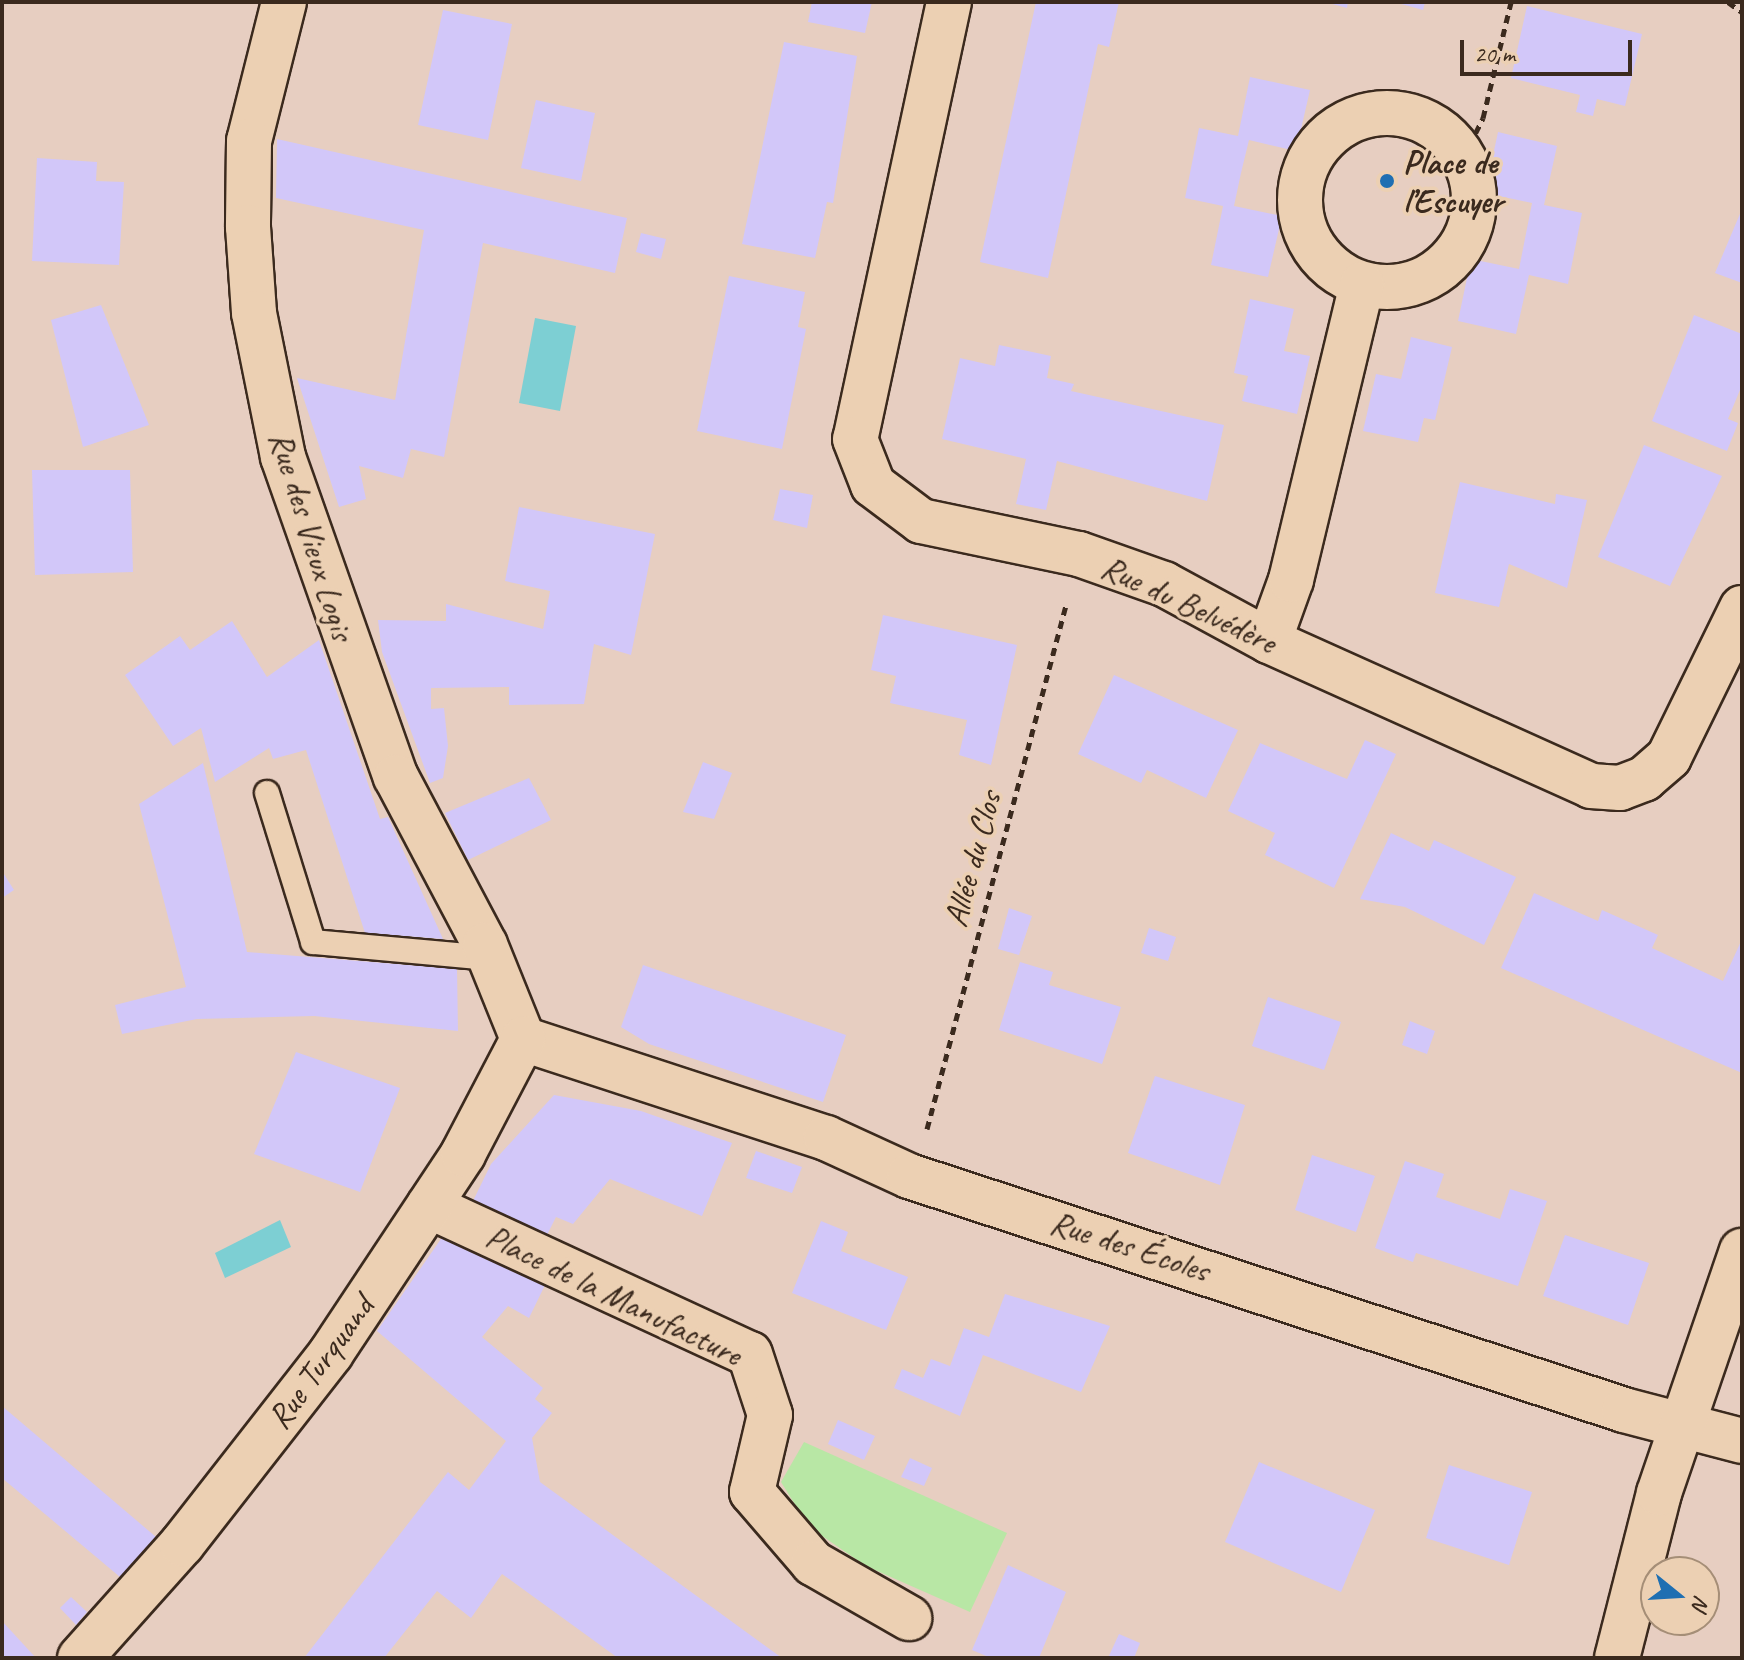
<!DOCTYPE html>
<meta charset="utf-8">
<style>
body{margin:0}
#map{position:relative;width:1744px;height:1660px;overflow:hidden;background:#e7cec1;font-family:Caveat,sans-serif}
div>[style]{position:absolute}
.green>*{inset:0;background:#b8e7a5}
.water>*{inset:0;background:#7dcfd3}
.building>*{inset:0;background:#d2c7f9}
.path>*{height:5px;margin-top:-2.5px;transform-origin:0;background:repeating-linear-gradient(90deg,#3b2a1e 0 8px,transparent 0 14px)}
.roads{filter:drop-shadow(2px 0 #3b2a1e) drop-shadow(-2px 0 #3b2a1e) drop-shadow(0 2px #3b2a1e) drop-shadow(0 -2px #3b2a1e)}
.lane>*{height:24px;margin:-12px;padding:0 12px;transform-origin:12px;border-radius:12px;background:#ecd0b3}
.street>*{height:44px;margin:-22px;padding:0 22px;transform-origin:22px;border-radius:22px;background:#ecd0b3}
.street>.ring{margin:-22px;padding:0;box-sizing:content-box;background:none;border:44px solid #ecd0b3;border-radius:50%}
.secondary>*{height:44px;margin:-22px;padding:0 22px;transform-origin:22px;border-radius:22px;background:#ecd0b3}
.dots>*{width:22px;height:22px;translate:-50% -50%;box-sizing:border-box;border:4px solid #ecd0b3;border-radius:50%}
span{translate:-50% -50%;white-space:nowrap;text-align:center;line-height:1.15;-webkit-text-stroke:7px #ecd0b3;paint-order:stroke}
.poi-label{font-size:34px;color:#3b2a1e;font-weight:700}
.left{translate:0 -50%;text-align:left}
.street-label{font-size:34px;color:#3b2a1e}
.frame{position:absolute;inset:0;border:4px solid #3b2a1e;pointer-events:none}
.north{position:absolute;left:1640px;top:1556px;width:80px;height:80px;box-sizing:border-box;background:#ecd0b3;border:2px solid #a58e77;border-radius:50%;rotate:108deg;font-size:22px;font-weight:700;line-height:32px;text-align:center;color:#3b2a1e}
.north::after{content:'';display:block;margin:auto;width:28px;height:36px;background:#1f6fb2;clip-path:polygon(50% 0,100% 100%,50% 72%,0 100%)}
.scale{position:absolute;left:1460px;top:40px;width:172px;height:36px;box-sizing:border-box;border:4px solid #3b2a1e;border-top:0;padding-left:10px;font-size:24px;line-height:28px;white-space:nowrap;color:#3b2a1e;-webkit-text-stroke:6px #ecd0b3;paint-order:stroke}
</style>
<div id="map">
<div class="green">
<i style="clip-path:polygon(804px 1442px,1007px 1533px,970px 1612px,866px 1566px,809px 1527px,781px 1482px)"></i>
</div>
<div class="water">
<i style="clip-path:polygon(535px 318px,576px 326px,560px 411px,519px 403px)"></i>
<i style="clip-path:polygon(280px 1220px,291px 1247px,225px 1278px,215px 1253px)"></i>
</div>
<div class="building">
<i style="clip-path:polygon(812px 2px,872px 2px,865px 33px,808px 22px)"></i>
<i style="clip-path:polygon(1036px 2px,1119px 2px,1109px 47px,1098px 44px,1048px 278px,980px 262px)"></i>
<i style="clip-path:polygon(1325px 2px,1348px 2px,1347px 8px)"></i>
<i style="clip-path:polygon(1394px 2px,1425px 2px,1423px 10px)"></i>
<i style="clip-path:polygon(1527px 6px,1642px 34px,1625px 106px,1597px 99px,1593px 116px,1576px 112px,1580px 95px,1511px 78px)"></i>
<i style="clip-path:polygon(443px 10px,512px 24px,488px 140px,418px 125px)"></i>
<i style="clip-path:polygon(784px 42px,857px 56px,833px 203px,827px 202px,815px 258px,742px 244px)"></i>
<i style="clip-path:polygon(1250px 77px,1310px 90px,1296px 151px,1249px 140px,1241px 173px,1234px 206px,1282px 216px,1268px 277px,1211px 265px,1223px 206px,1185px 198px,1199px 128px,1238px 136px)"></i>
<i style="clip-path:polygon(536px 100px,595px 113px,581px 181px,521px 168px)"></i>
<i style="clip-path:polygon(1498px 132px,1557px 146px,1544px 205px,1582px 213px,1568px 284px,1529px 275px,1516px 334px,1458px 321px,1471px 259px,1519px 269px,1532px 203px,1485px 193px)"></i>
<i style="clip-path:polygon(277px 139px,627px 218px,615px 273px,483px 243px,444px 457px,411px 449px,403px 478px,359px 466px,366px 499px,339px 507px,297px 378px,395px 400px,424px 230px,276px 198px)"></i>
<i style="clip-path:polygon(37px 158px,97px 162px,96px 181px,124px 182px,119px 265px,32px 261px)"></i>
<i style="clip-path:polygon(1742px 209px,1742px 283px,1715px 273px)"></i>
<i style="clip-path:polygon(641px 233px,666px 239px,661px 259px,636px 252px)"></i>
<i style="clip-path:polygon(729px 276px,805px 292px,798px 327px,806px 329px,782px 449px,697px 431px)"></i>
<i style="clip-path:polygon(1250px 299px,1294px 309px,1284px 351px,1310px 356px,1297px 414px,1242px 401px,1248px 376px,1234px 373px)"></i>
<i style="clip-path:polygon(101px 305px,149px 425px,83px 447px,51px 320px)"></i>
<i style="clip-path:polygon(1694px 315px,1742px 334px,1742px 385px,1728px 419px,1738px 423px,1727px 451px,1652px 421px)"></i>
<i style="clip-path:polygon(1411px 337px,1452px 347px,1435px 420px,1424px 418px,1418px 442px,1363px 431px,1376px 374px,1401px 379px)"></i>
<i style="clip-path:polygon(999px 345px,1051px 356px,1047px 378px,1074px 384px,1071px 391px,1224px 425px,1207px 501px,1057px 461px,1046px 510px,1016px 504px,1026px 459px,942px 439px,960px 358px,995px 366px)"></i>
<i style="clip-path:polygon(1644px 445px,1722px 476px,1670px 586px,1598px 557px)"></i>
<i style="clip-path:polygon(32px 470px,130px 470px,133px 572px,35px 575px)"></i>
<i style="clip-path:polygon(1460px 482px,1555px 504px,1556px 494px,1587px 500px,1567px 588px,1509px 564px,1499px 607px,1435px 593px)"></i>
<i style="clip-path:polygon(780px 489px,813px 495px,807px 528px,773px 520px)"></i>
<i style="clip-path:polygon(519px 507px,655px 534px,631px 655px,594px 644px,584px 704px,509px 705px,509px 687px,431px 688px,431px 709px,444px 708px,448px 746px,443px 778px,430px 783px,382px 652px,378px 620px,446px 621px,446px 604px,543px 629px,550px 591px,505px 581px)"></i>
<i style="clip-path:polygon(883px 615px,1017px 645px,991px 765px,959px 755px,967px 720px,890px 703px,896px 676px,871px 670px)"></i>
<i style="clip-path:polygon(232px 621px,267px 677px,319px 640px,380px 819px,388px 817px,443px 939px,365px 933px,306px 750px,273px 759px,269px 748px,215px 782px,201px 728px,173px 746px,125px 675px,180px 636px,190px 650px)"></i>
<i style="clip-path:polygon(1114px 675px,1238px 730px,1206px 798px,1147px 770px,1141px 783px,1078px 754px)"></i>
<i style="clip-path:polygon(1365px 740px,1396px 754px,1334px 888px,1265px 855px,1275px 833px,1228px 811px,1260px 743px,1347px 779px)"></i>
<i style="clip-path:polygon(703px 762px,732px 773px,714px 819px,683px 812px)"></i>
<i style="clip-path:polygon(203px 763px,247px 952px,457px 969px,458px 1031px,314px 1016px,197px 1019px,122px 1034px,115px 1005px,186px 987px,139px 804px)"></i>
<i style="clip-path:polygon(529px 778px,551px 820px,468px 860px,445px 813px)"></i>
<i style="clip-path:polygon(1391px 833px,1429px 851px,1434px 840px,1516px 877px,1484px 945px,1405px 907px,1360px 899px)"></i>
<i style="clip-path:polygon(2px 871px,14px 890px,2px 898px)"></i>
<i style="clip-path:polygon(1534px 893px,1598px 921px,1602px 910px,1658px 935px,1652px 948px,1723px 981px,1742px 939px,1742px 1073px,1501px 968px)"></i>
<i style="clip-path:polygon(1009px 908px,1032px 916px,1019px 955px,998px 949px)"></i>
<i style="clip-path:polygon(1149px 928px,1176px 937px,1168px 961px,1141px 953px)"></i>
<i style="clip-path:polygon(1020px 962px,1053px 972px,1049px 985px,1121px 1007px,1102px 1064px,999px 1030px)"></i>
<i style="clip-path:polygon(643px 965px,846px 1035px,823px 1102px,649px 1044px,621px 1027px)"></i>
<i style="clip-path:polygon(1268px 997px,1341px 1022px,1324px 1070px,1252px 1046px)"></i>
<i style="clip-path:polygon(1410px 1021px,1435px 1031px,1427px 1054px,1402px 1045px)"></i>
<i style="clip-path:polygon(296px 1052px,400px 1088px,360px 1192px,254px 1154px)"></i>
<i style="clip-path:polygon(1155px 1076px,1245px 1105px,1220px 1185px,1128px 1153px)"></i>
<i style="clip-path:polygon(554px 1095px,641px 1111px,732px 1143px,702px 1216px,610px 1179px,573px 1224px,556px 1217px,547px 1235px,472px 1203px,491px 1164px)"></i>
<i style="clip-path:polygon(756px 1151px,802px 1167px,792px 1193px,746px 1178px)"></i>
<i style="clip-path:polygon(1312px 1155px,1375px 1176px,1356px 1232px,1295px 1210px)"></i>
<i style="clip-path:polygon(1405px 1161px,1444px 1174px,1436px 1197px,1500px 1219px,1510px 1189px,1547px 1201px,1518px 1286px,1416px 1253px,1413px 1262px,1375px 1248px)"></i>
<i style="clip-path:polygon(821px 1221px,848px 1232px,841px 1251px,908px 1277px,886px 1330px,792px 1293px)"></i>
<i style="clip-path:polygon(1565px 1235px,1649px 1263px,1628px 1325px,1543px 1296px)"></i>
<i style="clip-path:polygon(443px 1236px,546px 1283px,529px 1318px,508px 1306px,482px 1337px,543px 1388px,535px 1399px,552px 1413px,532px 1438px,540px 1482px,782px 1658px,618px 1658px,502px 1574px,471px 1618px,437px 1591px,384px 1658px,304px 1658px,448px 1472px,469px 1490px,506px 1441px,377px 1331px)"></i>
<i style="clip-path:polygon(1005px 1294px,1110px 1326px,1081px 1392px,983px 1355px,960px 1416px,894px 1388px,902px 1369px,923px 1378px,931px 1359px,950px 1366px,964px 1328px,989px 1337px)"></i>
<i style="clip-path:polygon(2px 1406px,156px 1537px,120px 1577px,2px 1478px)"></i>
<i style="clip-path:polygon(838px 1420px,875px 1436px,864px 1460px,828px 1444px)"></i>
<i style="clip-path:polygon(910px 1458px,932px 1468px,924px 1486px,901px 1477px)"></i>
<i style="clip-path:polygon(1259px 1462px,1375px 1510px,1341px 1592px,1225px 1542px)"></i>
<i style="clip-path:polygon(1449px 1465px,1532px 1492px,1509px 1565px,1426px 1538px)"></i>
<i style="clip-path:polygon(1008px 1565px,1066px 1592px,1039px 1658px,991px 1658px,972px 1650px)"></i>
<i style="clip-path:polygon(71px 1597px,87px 1612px,76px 1625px,60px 1608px)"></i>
<i style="clip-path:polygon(2px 1621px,36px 1658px,2px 1658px)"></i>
<i style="clip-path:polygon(1119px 1634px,1140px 1643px,1134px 1658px,1108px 1658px)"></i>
</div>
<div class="path">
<i style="left:1728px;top:2px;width:17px;rotate:36deg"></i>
<i style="left:1463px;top:158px;width:45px;rotate:-63.4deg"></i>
<i style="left:1483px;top:118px;width:119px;rotate:-76.4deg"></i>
<i style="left:927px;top:1129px;width:542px;rotate:-75.14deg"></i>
</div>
<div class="roads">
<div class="lane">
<i style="left:267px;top:793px;width:156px;rotate:72.8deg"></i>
<i style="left:313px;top:942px;width:176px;rotate:5.2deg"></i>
</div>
<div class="street">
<i style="left:284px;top:2px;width:143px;rotate:104.1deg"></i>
<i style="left:249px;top:141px;width:86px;rotate:90.7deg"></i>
<i style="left:248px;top:227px;width:86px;rotate:86deg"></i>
<i style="left:254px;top:313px;width:147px;rotate:78.6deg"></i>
<i style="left:283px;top:457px;width:339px;rotate:70.6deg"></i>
<i style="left:396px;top:777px;width:190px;rotate:62.1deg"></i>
<i style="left:485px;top:945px;width:101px;rotate:68deg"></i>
<i style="left:949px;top:2px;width:447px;rotate:102.1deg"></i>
<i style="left:855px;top:439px;width:49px;rotate:68.6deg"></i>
<i style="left:873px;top:485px;width:60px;rotate:36.9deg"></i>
<i style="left:921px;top:521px;width:161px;rotate:11.8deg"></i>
<i style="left:1079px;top:554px;width:90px;rotate:19.4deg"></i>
<i style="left:1164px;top:584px;width:119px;rotate:28.5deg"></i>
<i style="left:1269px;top:641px;width:353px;rotate:24.2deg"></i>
<i style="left:1591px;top:786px;width:29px;rotate:4deg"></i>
<i style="left:1620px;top:788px;width:26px;rotate:-21deg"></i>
<i style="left:1644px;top:779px;width:33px;rotate:-41deg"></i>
<i style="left:1669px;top:757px;width:166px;rotate:-63.9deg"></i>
<i class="ring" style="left:1300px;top:113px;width:130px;height:130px"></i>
<i style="left:1269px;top:641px;width:65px;rotate:-70.2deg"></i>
<i style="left:1291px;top:580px;width:304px;rotate:-76.5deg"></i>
<i style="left:523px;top:1039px;width:319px;rotate:18.1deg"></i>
<i style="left:826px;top:1138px;width:91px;rotate:24.6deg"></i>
<i style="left:909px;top:1176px;width:752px;rotate:18.12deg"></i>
<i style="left:1624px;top:1410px;width:122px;rotate:14.7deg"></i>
<i style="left:429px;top:1206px;width:353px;rotate:24.8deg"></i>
<i style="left:750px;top:1354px;width:64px;rotate:71.8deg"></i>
<i style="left:770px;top:1415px;width:79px;rotate:103.2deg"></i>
<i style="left:752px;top:1492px;width:94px;rotate:49.3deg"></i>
<i style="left:813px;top:1563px;width:111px;rotate:29.8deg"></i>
<i style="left:80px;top:1658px;width:153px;rotate:-48.2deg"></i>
<i style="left:182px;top:1544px;width:242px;rotate:-52deg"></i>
<i style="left:331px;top:1353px;width:239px;rotate:-56.4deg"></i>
<i style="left:463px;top:1154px;width:130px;rotate:-62.4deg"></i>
</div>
<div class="secondary">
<i style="left:1617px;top:1658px;width:170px;rotate:-75.7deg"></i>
<i style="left:1659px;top:1493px;width:256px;rotate:-71.1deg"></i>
</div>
</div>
<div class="dots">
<i style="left:1387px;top:181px;background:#1f6fb2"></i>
</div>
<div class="poi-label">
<span class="left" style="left:1403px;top:181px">Place de<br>l’Escuyer</span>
</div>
<div class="street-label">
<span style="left:312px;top:536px;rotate:73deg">Rue des Vieux Logis</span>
<span style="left:1189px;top:604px;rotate:25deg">Rue du Belvédère</span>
<span style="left:972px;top:859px;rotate:-75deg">Allée du Clos</span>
<span style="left:1130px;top:1246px;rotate:18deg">Rue des Écoles</span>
<span style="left:614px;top:1295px;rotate:26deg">Place de la Manufacture</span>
<span style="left:320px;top:1362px;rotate:-54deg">Rue Turquand</span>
</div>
<div class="frame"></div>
<div class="north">N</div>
<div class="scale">20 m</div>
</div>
